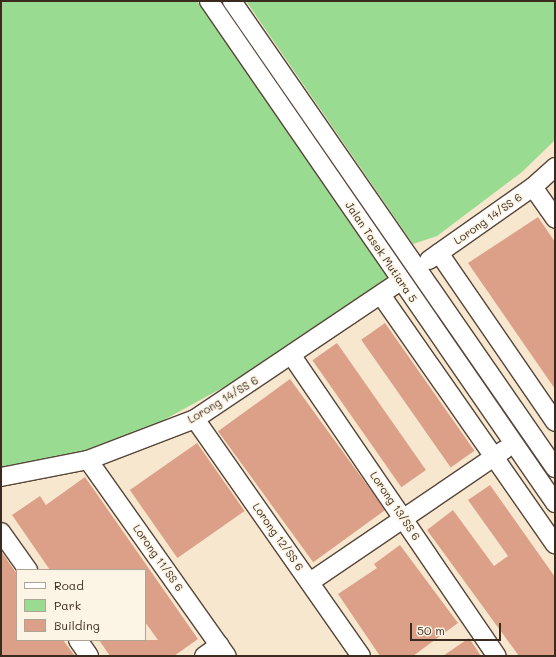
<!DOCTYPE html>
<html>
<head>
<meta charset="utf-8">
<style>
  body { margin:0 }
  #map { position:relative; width:556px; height:657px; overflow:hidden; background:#f7e7cf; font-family:Mali,sans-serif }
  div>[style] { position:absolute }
  .green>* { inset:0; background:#9adb92 }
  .building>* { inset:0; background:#dca088; transform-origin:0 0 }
  .roads { filter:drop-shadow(1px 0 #574639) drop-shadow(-1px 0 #574639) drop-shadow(0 1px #574639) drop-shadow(0 -1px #574639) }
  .minor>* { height:18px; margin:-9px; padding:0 9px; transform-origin:9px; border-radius:9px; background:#fff }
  span { translate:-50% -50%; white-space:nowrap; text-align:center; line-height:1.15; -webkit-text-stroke:3.5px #fcf5e5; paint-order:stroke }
  .street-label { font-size:11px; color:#3b2a1e }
  .frame { position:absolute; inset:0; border:2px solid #3b2a1e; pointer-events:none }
  .legend { position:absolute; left:16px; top:569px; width:130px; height:72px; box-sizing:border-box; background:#fcf5e5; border:1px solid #afa495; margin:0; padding:5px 7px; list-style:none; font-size:12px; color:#3b2a1e }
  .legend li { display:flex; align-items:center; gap:8px; height:20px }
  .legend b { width:20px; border:1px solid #afa495 }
  .scale { position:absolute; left:410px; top:623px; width:91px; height:18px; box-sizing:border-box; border:2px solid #3b2a1e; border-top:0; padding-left:5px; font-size:12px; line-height:14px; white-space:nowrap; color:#3b2a1e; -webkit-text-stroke:3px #fcf5e5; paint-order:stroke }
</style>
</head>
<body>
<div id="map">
  <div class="green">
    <div style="clip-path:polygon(1px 1px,197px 1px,390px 278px,231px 383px,153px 426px,87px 450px,1px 467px)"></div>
    <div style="clip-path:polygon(246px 1px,555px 1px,555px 140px,522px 172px,437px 236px,413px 244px)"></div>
  </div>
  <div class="building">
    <div style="clip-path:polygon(538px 217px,555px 242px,555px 389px,468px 263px)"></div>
    <div style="left:385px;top:323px;width:156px;height:29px;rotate:55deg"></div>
    <div style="left:337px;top:343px;width:155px;height:30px;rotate:55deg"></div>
    <div style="left:290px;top:379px;width:162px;height:89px;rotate:54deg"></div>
    <div style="left:197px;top:443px;width:83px;height:82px;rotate:55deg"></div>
    <div style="clip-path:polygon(85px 477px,198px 639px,174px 656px,110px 656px,99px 640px,158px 640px,145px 622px,145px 570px,50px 570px,12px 515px,40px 496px,46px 505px)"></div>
    <div style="clip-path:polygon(490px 485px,555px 577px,555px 656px,519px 656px,427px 530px,453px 510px,494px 566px,508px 556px,468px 500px)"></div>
    <div style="clip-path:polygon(400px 545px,458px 623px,413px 656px,380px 656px,338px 594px,377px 568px,374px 564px)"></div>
    <div style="clip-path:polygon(1px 551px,17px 574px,17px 640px,63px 640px,75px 656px,1px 656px)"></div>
    <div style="clip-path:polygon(469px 638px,481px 656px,443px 656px)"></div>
  </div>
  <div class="roads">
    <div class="minor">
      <div style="left:209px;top:1px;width:610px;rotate:55.42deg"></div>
      <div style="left:232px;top:1px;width:568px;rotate:55.33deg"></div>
      <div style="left:533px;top:187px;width:39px;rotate:55deg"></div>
      <div style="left:439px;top:253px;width:205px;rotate:55.5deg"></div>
      <div style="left:429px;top:260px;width:127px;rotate:-35.1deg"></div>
      <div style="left:533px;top:187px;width:30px;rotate:-42deg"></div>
      <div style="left:381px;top:295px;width:304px;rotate:55.1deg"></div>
      <div style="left:292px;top:356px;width:363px;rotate:55.7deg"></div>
      <div style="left:195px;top:419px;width:289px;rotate:55deg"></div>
      <div style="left:88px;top:460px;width:240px;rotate:54.7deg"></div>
      <div style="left:1px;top:477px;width:89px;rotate:-11.1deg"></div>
      <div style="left:88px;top:460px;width:115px;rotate:-21deg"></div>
      <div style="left:195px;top:419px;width:247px;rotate:-33.9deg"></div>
      <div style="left:1px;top:532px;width:47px;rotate:54.6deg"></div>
      <div style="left:310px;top:582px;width:235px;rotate:-34.2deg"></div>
      <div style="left:78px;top:640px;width:19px;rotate:55deg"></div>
      <div style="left:204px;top:656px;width:19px;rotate:-35deg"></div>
    </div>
  </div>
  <div class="street-label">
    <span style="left:488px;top:219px;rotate:-35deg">Lorong 14/SS 6</span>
    <span style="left:381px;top:252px;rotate:56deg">Jalan Tasek Mutiara 5</span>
    <span style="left:223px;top:400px;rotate:-31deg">Lorong 14/SS 6</span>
    <span style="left:395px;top:506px;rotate:56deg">Lorong 13/SS 6</span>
    <span style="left:278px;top:537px;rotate:55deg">Lorong 12/SS 6</span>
    <span style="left:158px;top:558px;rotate:55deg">Lorong 11/SS 6</span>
  </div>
  <div class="frame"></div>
  <ul class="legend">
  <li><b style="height:5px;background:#fff"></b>Road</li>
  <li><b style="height:11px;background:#9adb92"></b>Park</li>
  <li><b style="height:11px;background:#dca088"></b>Building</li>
  </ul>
  <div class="scale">50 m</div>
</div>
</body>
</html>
